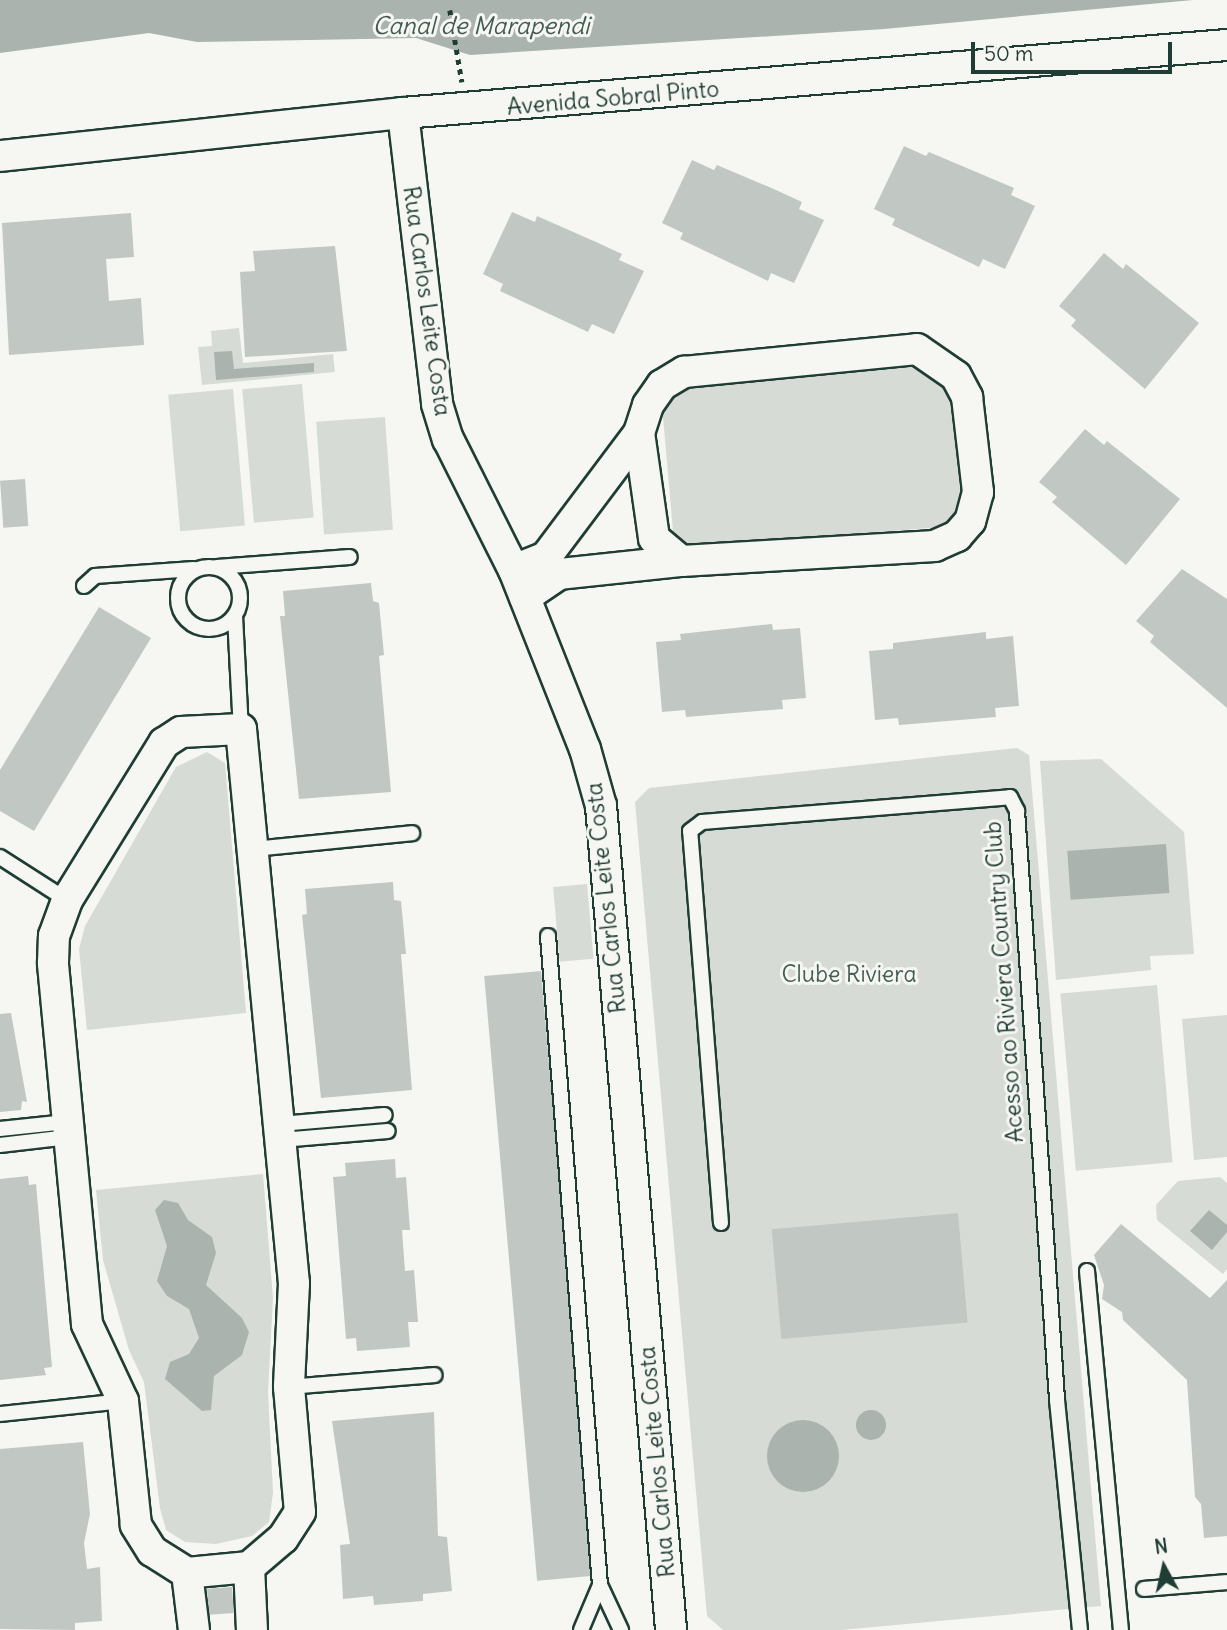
<!DOCTYPE html>
<html>
<head>
<meta charset="utf-8">
<style>
  body { margin:0 }
  #map { position:relative; width:1227px; height:1630px; overflow:hidden; background:#f6f6f2; font-family:Delius,sans-serif }
  div>[style] { position:absolute }
  .green>* { inset:0; background:#d6dbd6; transform-origin:0 0 }
  .water>* { inset:0; background:#aab3ae; transform-origin:0 0 }
  .round { border-radius:50% }
  .building>* { inset:0; background:#c1c8c3; transform-origin:0 0 }
  .path>* { height:4.5px; margin-top:-2.25px; transform-origin:0; background:repeating-linear-gradient(90deg,#1f3d34 0 5px,transparent 0 10px) }
  .roads { filter:drop-shadow(2px 0 #1f3d34) drop-shadow(-2px 0 #1f3d34) drop-shadow(0 2px #1f3d34) drop-shadow(0 -2px #1f3d34) }
  .service>* { height:14px; margin:-7px; padding:0 7px; transform-origin:7px; border-radius:7px; background:#f6f6f2 }
  .service>.ring { margin:-7px; padding:0; box-sizing:content-box; background:none; border:14px solid #f6f6f2; border-radius:50% }
  .minor>* { height:30px; margin:-15px; padding:0 15px; transform-origin:15px; border-radius:15px; background:#f6f6f2 }
  span { translate:-50% -50%; white-space:nowrap; text-align:center; line-height:1.15; -webkit-text-stroke:6px #f6f6f2; paint-order:stroke }
  .street-label { font-size:23px; color:#1f3d34 }
  .park-label { font-size:23px; color:#445d54 }
  .water-label { font-size:24px; color:#425a52; font-style:italic }
  .north { position:absolute; left:1129px; top:1532px; width:70px; height:70px; -webkit-text-stroke:5px #f6f6f2; paint-order:stroke; rotate:352deg; font-size:19px; font-weight:700; line-height:28px; text-align:center; color:#1f3d34 }
  .north::after { content:''; display:block; margin:auto; width:24px; height:32px; background:#1f3d34; clip-path:polygon(50% 0,100% 100%,50% 72%,0 100%) }
  .scale { position:absolute; left:971px; top:42px; width:201px; height:32px; box-sizing:border-box; border:4px solid #1f3d34; border-top:0; padding-left:9px; font-size:21px; line-height:24px; white-space:nowrap; color:#1f3d34; -webkit-text-stroke:5px #f6f6f2; paint-order:stroke }
</style>
</head>
<body>
<div id="map">
  <div class="green">
    <div style="clip-path:polygon(239px 328px,243px 363px,333px 354px,335px 372px,202px 385px,198px 347px,212px 346px,211px 331px)"></div>
    <div style="clip-path:polygon(919px 363px,949px 387px,963px 512px,941px 527px,693px 547px,673px 531px,662px 405px,689px 385px)"></div>
    <div style="left:302px;top:384px;width:134px;height:60px;rotate:85deg"></div>
    <div style="left:233px;top:389px;width:137px;height:65px;rotate:85deg"></div>
    <div style="left:385px;top:417px;width:113px;height:69px;rotate:86deg"></div>
    <div style="clip-path:polygon(1017px 748px,1029px 755px,1101px 1606px,841px 1630px,723px 1630px,707px 1616px,635px 802px,649px 788px)"></div>
    <div style="clip-path:polygon(207px 752px,225px 763px,246px 1013px,87px 1030px,79px 949px,85px 926px,176px 767px)"></div>
    <div style="clip-path:polygon(1101px 759px,1184px 832px,1194px 954px,1150px 956px,1151px 970px,1056px 980px,1040px 761px)"></div>
    <div style="left:587px;top:884px;width:75px;height:34px;rotate:85deg"></div>
    <div style="left:1157px;top:985px;width:178px;height:97px;rotate:85deg"></div>
    <div style="clip-path:polygon(1227px 1015px,1227px 1157px,1194px 1160px,1182px 1019px)"></div>
    <div style="clip-path:polygon(263px 1174px,273px 1298px,268px 1392px,273px 1493px,269px 1522px,252px 1536px,216px 1544px,185px 1542px,166px 1530px,160px 1508px,144px 1382px,129px 1350px,103px 1260px,96px 1190px)"></div>
    <div style="clip-path:polygon(1220px 1177px,1227px 1183px,1227px 1269px,1223px 1274px,1157px 1220px,1156px 1205px,1178px 1181px)"></div>
  </div>
  <div class="water">
    <div style="clip-path:polygon(0 0,1193px 0,884px 29px,470px 55px,416px 38px,197px 42px,149px 33px,0 53px)"></div>
    <div style="clip-path:polygon(232px 351px,234px 369px,314px 363px,314px 372px,216px 380px,214px 352px)"></div>
    <div style="left:1166px;top:844px;width:49px;height:99px;rotate:86deg"></div>
    <div style="clip-path:polygon(164px 1200px,178px 1203px,188px 1220px,212px 1237px,216px 1253px,206px 1285px,242px 1318px,249px 1332px,242px 1355px,214px 1376px,211px 1410px,202px 1411px,165px 1379px,170px 1362px,189px 1354px,199px 1338px,189px 1309px,167px 1296px,157px 1281px,167px 1246px,155px 1210px)"></div>
    <div style="clip-path:polygon(1209px 1210px,1227px 1225px,1227px 1232px,1212px 1250px,1190px 1231px)"></div>
    <div class="round" style="left:856px;top:1410px;width:30px;height:30px"></div>
    <div class="round" style="left:767px;top:1420px;width:72px;height:72px"></div>
  </div>
  <div class="building">
    <div style="clip-path:polygon(904px 146px,926px 156px,929px 152px,1014px 188px,1011px 195px,1035px 206px,1005px 269px,983px 259px,979px 267px,892px 225px,895px 219px,874px 209px)"></div>
    <div style="clip-path:polygon(692px 160px,714px 170px,717px 165px,776px 190px,802px 202px,799px 209px,824px 220px,794px 283px,771px 273px,768px 281px,680px 239px,683px 233px,662px 223px)"></div>
    <div style="clip-path:polygon(512px 212px,535px 222px,537px 216px,596px 242px,622px 254px,619px 260px,644px 271px,614px 334px,592px 324px,588px 332px,500px 291px,503px 284px,483px 274px)"></div>
    <div style="clip-path:polygon(131px 213px,134px 257px,106px 259px,109px 301px,141px 298px,144px 345px,9px 355px,2px 223px)"></div>
    <div style="clip-path:polygon(335px 246px,347px 351px,245px 357px,240px 272px,255px 271px,253px 251px)"></div>
    <div style="clip-path:polygon(1104px 253px,1123px 269px,1126px 264px,1199px 323px,1145px 389px,1071px 326px,1076px 320px,1059px 306px)"></div>
    <div style="clip-path:polygon(1085px 429px,1104px 445px,1107px 441px,1180px 499px,1126px 565px,1052px 502px,1057px 497px,1039px 482px)"></div>
    <div style="left:25px;top:479px;width:47px;height:25px;rotate:86deg"></div>
    <div style="clip-path:polygon(1182px 569px,1227px 599px,1227px 708px,1150px 642px,1154px 636px,1136px 621px)"></div>
    <div style="clip-path:polygon(371px 583px,373px 601px,379px 603px,384px 655px,379px 656px,391px 792px,299px 799px,280px 616px,285px 616px,283px 591px)"></div>
    <div style="clip-path:polygon(99px 607px,151px 638px,34px 831px,0 811px,0 770px)"></div>
    <div style="clip-path:polygon(772px 624px,773px 630px,800px 628px,806px 698px,782px 700px,783px 709px,686px 717px,685px 710px,662px 712px,656px 642px,681px 640px,680px 634px)"></div>
    <div style="clip-path:polygon(986px 632px,986px 639px,1013px 636px,1019px 706px,995px 708px,996px 717px,899px 725px,898px 718px,875px 720px,869px 651px,893px 649px,893px 643px)"></div>
    <div style="clip-path:polygon(393px 882px,394px 900px,401px 901px,406px 954px,401px 954px,412px 1090px,321px 1098px,302px 915px,307px 914px,305px 889px)"></div>
    <div style="left:541px;top:971px;width:607px;height:57px;rotate:85deg"></div>
    <div style="clip-path:polygon(11px 1013px,27px 1102px,22px 1101px,21px 1110px,0 1112px,0 1014px)"></div>
    <div style="clip-path:polygon(395px 1159px,396px 1178px,406px 1177px,410px 1230px,402px 1230px,405px 1271px,414px 1270px,418px 1322px,408px 1322px,410px 1347px,357px 1351px,356px 1338px,346px 1339px,333px 1177px,346px 1176px,345px 1163px)"></div>
    <div style="clip-path:polygon(28px 1176px,29px 1185px,36px 1184px,52px 1367px,44px 1368px,46px 1375px,0 1380px,0 1179px)"></div>
    <div style="left:958px;top:1213px;width:110px;height:187px;rotate:85deg"></div>
    <div style="clip-path:polygon(1121px 1224px,1210px 1298px,1227px 1280px,1227px 1536px,1204px 1538px,1201px 1504px,1195px 1497px,1187px 1380px,1123px 1320px,1122px 1312px,1102px 1299px,1104px 1285px,1094px 1255px)"></div>
    <div style="clip-path:polygon(434px 1412px,438px 1536px,447px 1537px,452px 1591px,423px 1594px,423px 1601px,374px 1605px,373px 1596px,343px 1599px,340px 1545px,350px 1544px,332px 1421px)"></div>
    <div style="clip-path:polygon(83px 1442px,90px 1514px,84px 1543px,87px 1569px,100px 1567px,102px 1621px,75px 1623px,75px 1630px,0 1629px,0 1449px)"></div>
    <div style="left:232px;top:1587px;width:26px;height:25px;rotate:86deg"></div>
  </div>
  <div class="path">
    <div style="left:450px;top:10px;width:73px;rotate:80.5deg"></div>
  </div>
  <div class="roads">
    <div class="service">
      <div class="ring" style="left:178px;top:567px;width:48px;height:48px"></div>
      <div style="left:217px;top:567px;width:133px;rotate:-4.3deg"></div>
      <div style="left:84px;top:586px;width:15px;rotate:-42deg"></div>
      <div style="left:95px;top:576px;width:99px;rotate:-4deg"></div>
      <div style="left:235px;top:616px;width:113px;rotate:87deg"></div>
      <div style="left:253px;top:849px;width:160px;rotate:-5.7deg"></div>
      <div style="left:0;top:857px;width:80px;rotate:32.7deg"></div>
      <div style="left:548px;top:936px;width:651px;rotate:85.42deg"></div>
      <div style="left:600px;top:1585px;width:50px;rotate:65deg"></div>
      <div style="left:280px;top:1124px;width:105px;rotate:-4.9deg"></div>
      <div style="left:0;top:1129px;width:67px;rotate:-6deg"></div>
      <div style="left:281px;top:1140px;width:107px;rotate:-4.8deg"></div>
      <div style="left:0;top:1145px;width:69px;rotate:-6.6deg"></div>
      <div style="left:721px;top:1223px;width:393px;rotate:-94.5deg"></div>
      <div style="left:690px;top:831px;width:15px;rotate:-37deg"></div>
      <div style="left:702px;top:822px;width:309px;rotate:-4.6deg"></div>
      <div style="left:1010px;top:797px;width:16px;rotate:63deg"></div>
      <div style="left:1017px;top:811px;width:590px;rotate:86.11deg"></div>
      <div style="left:1057px;top:1400px;width:231px;rotate:84.3deg"></div>
      <div style="left:1087px;top:1271px;width:361px;rotate:84.6deg"></div>
      <div style="left:289px;top:1387px;width:146px;rotate:-4.7deg"></div>
      <div style="left:0;top:1414px;width:124px;rotate:-6deg"></div>
      <div style="left:1144px;top:1589px;width:83px;rotate:-4.8deg"></div>
      <div style="left:581px;top:1630px;width:49px;rotate:-67.1deg"></div>
    </div>
    <div class="minor">
      <div style="left:403px;top:113px;width:293px;rotate:83.3deg"></div>
      <div style="left:437px;top:404px;width:37px;rotate:73deg"></div>
      <div style="left:448px;top:439px;width:147px;rotate:63.3deg"></div>
      <div style="left:514px;top:570px;width:193px;rotate:68.4deg"></div>
      <div style="left:585px;top:749px;width:59px;rotate:74.3deg"></div>
      <div style="left:601px;top:806px;width:827px;rotate:85.14deg"></div>
      <div style="left:0;top:156px;width:405px;rotate:-6.1deg"></div>
      <div style="left:403px;top:113px;width:827px;rotate:-4.72deg"></div>
      <div style="left:514px;top:570px;width:35px;rotate:-22deg"></div>
      <div style="left:546px;top:557px;width:155px;rotate:-53.1deg"></div>
      <div style="left:639px;top:433px;width:29px;rotate:-72deg"></div>
      <div style="left:648px;top:405px;width:24px;rotate:-55deg"></div>
      <div style="left:662px;top:385px;width:26px;rotate:-31deg"></div>
      <div style="left:684px;top:372px;width:234px;rotate:-5.6deg"></div>
      <div style="left:917px;top:349px;width:47px;rotate:34.7deg"></div>
      <div style="left:956px;top:376px;width:24px;rotate:62deg"></div>
      <div style="left:967px;top:397px;width:96px;rotate:83.4deg"></div>
      <div style="left:978px;top:492px;width:30px;rotate:105deg"></div>
      <div style="left:970px;top:521px;width:20px;rotate:131deg"></div>
      <div style="left:957px;top:536px;width:24px;rotate:156deg"></div>
      <div style="left:935px;top:546px;width:254px;rotate:176.6deg"></div>
      <div style="left:681px;top:561px;width:35px;rotate:-140deg"></div>
      <div style="left:654px;top:538px;width:106px;rotate:-98.1deg"></div>
      <div style="left:525px;top:597px;width:41px;rotate:-34.1deg"></div>
      <div style="left:559px;top:574px;width:123px;rotate:-6.1deg"></div>
      <div style="left:241px;top:729px;width:557px;rotate:84.54deg"></div>
      <div style="left:294px;top:1283px;width:104px;rotate:92.8deg"></div>
      <div style="left:289px;top:1387px;width:125px;rotate:85deg"></div>
      <div style="left:300px;top:1512px;width:31px;rotate:123deg"></div>
      <div style="left:283px;top:1538px;width:45px;rotate:139.5deg"></div>
      <div style="left:249px;top:1567px;width:62px;rotate:174.5deg"></div>
      <div style="left:187px;top:1573px;width:41px;rotate:-147.8deg"></div>
      <div style="left:152px;top:1551px;width:31px;rotate:-122deg"></div>
      <div style="left:136px;top:1525px;width:125px;rotate:-96deg"></div>
      <div style="left:123px;top:1401px;width:85px;rotate:-115.1deg"></div>
      <div style="left:87px;top:1324px;width:363px;rotate:-95.4deg"></div>
      <div style="left:53px;top:963px;width:27px;rotate:-88deg"></div>
      <div style="left:54px;top:936px;width:38px;rotate:-70deg"></div>
      <div style="left:67px;top:900px;width:185px;rotate:-58.3deg"></div>
      <div style="left:164px;top:743px;width:20px;rotate:-33deg"></div>
      <div style="left:181px;top:732px;width:60px;rotate:-2.9deg"></div>
      <div style="left:249px;top:1567px;width:63px;rotate:87.3deg"></div>
      <div style="left:187px;top:1573px;width:57px;rotate:83deg"></div>
    </div>
  </div>
  <div class="street-label">
    <span style="left:613px;top:98px;rotate:-5deg">Avenida Sobral Pinto</span>
    <span style="left:427px;top:301px;rotate:82deg">Rua Carlos Leite Costa</span>
    <span style="left:606px;top:898px;rotate:-96deg">Rua Carlos Leite Costa</span>
    <span style="left:1004px;top:982px;rotate:-94deg">Acesso ao Riviera Country Club</span>
    <span style="left:657px;top:1462px;rotate:-95deg">Rua Carlos Leite Costa</span>
  </div>
  <div class="park-label">
    <span style="left:849px;top:974px">Clube Riviera</span>
  </div>
  <div class="water-label">
    <span style="left:481px;top:26px">Canal de Marapendi</span>
  </div>
  <div class="north">N</div>
  <div class="scale">50 m</div>
</div>
</body>
</html>
